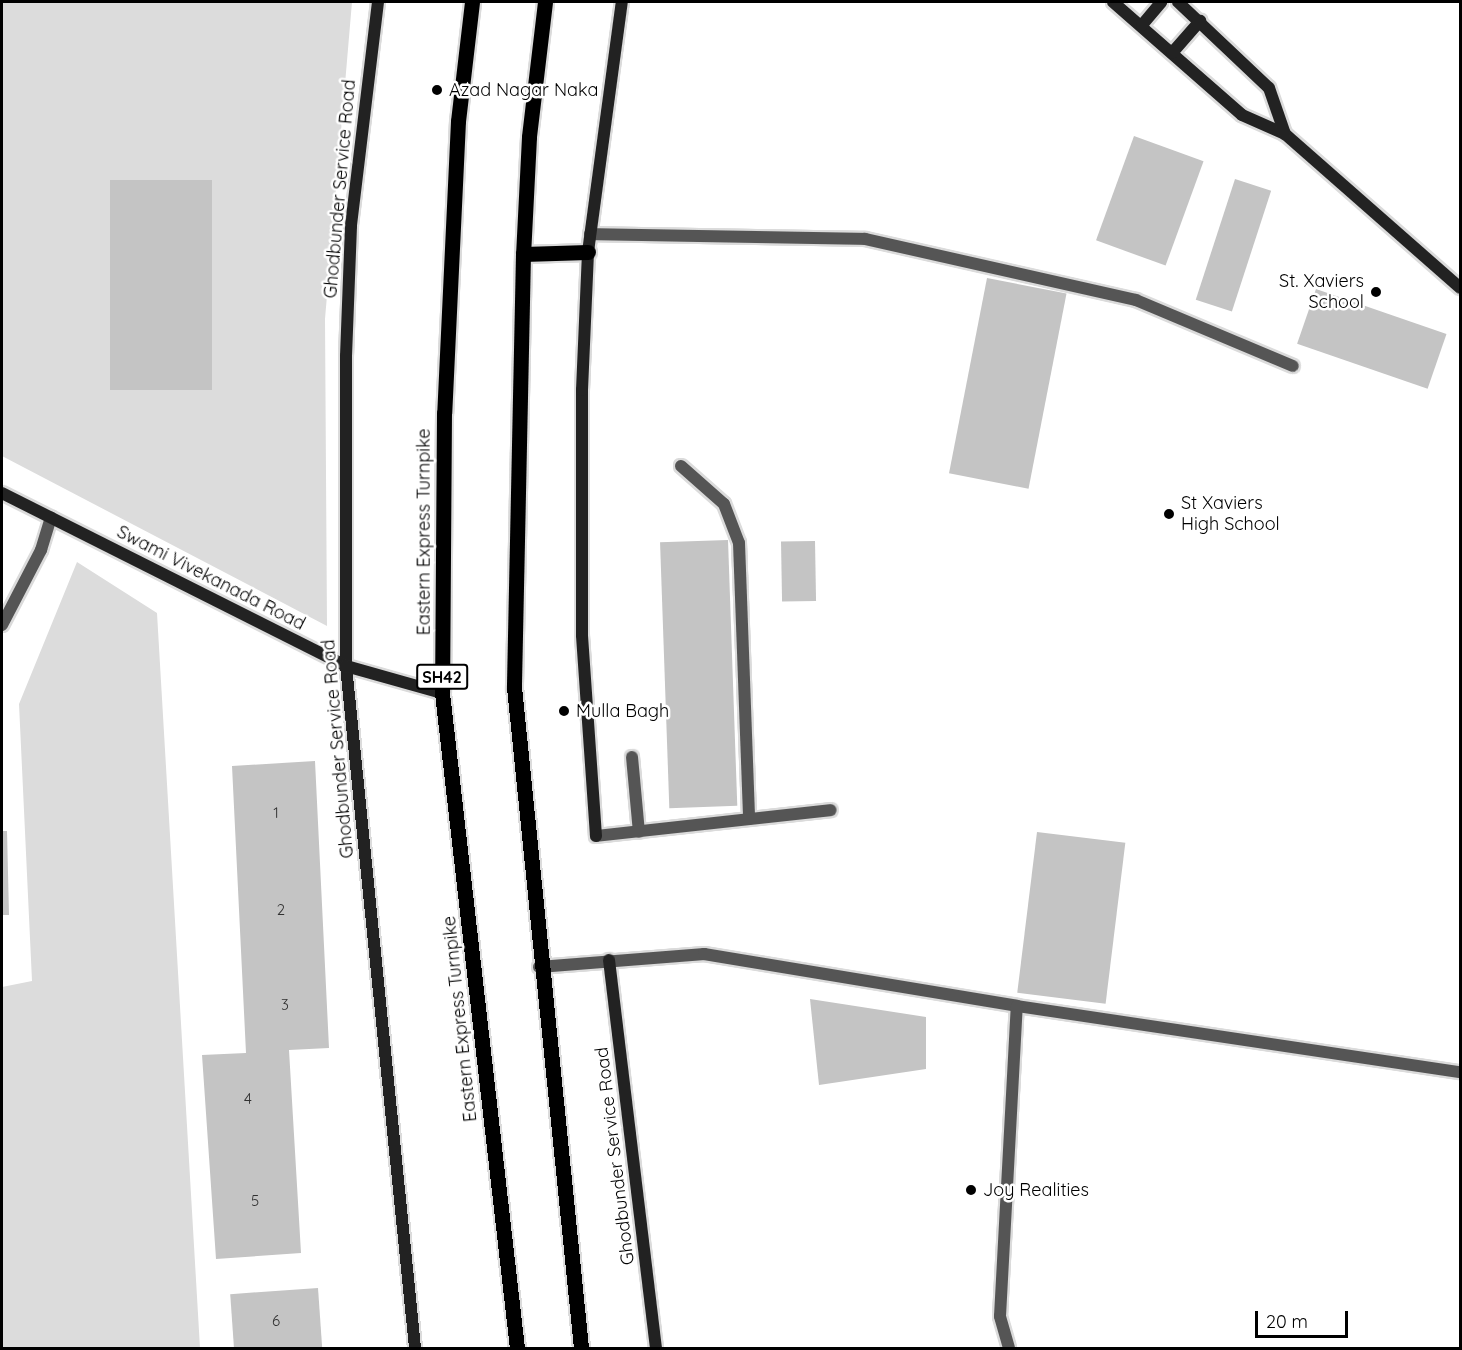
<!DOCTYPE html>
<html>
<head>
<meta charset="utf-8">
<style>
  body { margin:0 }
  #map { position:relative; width:1462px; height:1350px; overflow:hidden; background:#fff; font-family:Quicksand,sans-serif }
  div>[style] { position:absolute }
  .green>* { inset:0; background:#dcdcdc }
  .building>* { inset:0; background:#c4c4c4; transform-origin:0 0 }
  .roads { filter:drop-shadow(2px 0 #dbdbdb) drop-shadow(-2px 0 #dbdbdb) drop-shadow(0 2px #dbdbdb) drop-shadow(0 -2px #dbdbdb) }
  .lane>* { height:12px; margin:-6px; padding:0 6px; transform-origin:6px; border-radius:6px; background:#555 }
  .street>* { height:12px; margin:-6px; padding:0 6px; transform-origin:6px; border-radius:6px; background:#555 }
  .secondary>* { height:12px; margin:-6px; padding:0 6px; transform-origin:6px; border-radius:6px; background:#222 }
  .primary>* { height:15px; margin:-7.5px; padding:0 7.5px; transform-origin:7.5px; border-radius:7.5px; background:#000 }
  .dots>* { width:16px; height:16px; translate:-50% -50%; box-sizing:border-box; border:3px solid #fff; border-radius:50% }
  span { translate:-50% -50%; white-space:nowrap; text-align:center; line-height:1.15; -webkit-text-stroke:5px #fff; paint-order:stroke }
  .number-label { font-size:15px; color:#313131 }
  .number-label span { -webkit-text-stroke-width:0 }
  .shield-label span { padding:2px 4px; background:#fff; border:2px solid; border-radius:4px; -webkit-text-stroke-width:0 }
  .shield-label { font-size:16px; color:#000; font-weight:700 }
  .poi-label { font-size:18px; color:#000 }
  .left { translate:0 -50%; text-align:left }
  .right { translate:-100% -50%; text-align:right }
  .street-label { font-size:18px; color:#000 }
  .frame { position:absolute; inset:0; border:3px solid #000; pointer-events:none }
  .scale { position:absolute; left:1255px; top:1311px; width:93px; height:27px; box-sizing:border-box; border:3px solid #000; border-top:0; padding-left:8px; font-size:18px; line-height:21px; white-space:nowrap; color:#000; -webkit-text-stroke:4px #fff; paint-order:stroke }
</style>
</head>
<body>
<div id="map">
  <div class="green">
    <div style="clip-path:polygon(2px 2px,352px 2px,325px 319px,327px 626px,2px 456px)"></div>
    <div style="clip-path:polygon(77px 562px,157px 613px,200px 1348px,2px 1348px,2px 987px,32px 981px,19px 704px)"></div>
  </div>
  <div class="building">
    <div style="left:1134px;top:136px;width:74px;height:111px;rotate:20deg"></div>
    <div style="left:1235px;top:179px;width:38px;height:127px;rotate:18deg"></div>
    <div style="left:110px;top:180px;width:102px;height:210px"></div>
    <div style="left:987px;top:278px;width:81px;height:199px;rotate:11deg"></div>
    <div style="left:1316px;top:289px;width:138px;height:58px;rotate:19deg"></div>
    <div style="left:728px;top:540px;width:266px;height:68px;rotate:88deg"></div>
    <div style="left:815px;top:541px;width:60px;height:34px;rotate:89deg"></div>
    <div style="clip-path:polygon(315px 761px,329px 1048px,289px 1050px,301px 1253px,216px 1259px,202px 1055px,246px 1053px,232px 766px)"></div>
    <div style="clip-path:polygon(2px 831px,7px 831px,9px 915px,2px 915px)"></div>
    <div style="left:1037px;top:832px;width:89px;height:162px;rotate:7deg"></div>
    <div style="clip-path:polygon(810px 999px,926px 1017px,926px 1069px,819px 1085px)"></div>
    <div style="left:318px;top:1288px;width:60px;height:88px;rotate:86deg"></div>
  </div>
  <div class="roads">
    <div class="lane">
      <div style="left:590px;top:234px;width:275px;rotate:1deg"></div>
      <div style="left:865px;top:239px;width:278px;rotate:12.7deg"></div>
      <div style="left:1136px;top:300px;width:170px;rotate:22.8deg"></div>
      <div style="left:681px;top:466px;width:57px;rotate:41.5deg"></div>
      <div style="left:724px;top:504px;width:42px;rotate:69deg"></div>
      <div style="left:739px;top:543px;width:276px;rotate:87.9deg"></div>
      <div style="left:2px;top:625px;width:85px;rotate:-62.5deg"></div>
      <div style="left:41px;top:550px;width:34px;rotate:-73deg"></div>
      <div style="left:632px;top:757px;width:75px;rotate:84.7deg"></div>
      <div style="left:596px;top:836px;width:236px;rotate:-6.3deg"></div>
    </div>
    <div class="street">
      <div style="left:539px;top:967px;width:166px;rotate:-4.5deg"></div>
      <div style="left:704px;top:954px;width:317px;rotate:9.4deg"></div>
      <div style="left:1017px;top:1006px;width:448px;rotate:8.5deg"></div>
      <div style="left:1009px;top:1348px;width:33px;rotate:-106deg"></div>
      <div style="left:1000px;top:1316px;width:310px;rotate:-86.9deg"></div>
    </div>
    <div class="secondary">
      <div style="left:378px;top:2px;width:226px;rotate:96.9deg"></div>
      <div style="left:351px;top:226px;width:130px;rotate:92.2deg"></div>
      <div style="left:346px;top:356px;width:310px;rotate:90deg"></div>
      <div style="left:346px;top:666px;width:685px;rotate:84.22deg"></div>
      <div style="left:1113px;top:2px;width:171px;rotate:41.2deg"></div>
      <div style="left:1242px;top:115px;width:47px;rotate:23.8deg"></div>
      <div style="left:1285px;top:134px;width:233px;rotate:41.3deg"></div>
      <div style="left:1178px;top:2px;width:125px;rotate:43.4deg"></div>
      <div style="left:1269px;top:88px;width:49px;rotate:70.8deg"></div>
      <div style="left:1142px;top:25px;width:30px;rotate:-50deg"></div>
      <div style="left:1172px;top:53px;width:43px;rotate:-48.8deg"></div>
      <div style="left:2px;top:493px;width:385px;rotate:26.7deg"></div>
      <div style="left:346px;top:666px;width:100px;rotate:15.7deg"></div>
      <div style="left:596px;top:836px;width:201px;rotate:-94deg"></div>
      <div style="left:582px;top:635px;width:245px;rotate:-90deg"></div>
      <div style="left:582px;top:390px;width:138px;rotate:-87.5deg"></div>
      <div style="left:588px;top:252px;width:252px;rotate:-82.3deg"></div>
      <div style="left:609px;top:960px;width:391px;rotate:83.1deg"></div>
    </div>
    <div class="primary">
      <div style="left:472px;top:2px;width:120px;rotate:96.7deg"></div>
      <div style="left:458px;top:121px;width:292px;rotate:92.7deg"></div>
      <div style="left:444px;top:413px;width:280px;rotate:90.4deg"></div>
      <div style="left:442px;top:693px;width:659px;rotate:83.47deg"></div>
      <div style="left:545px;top:2px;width:136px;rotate:96.8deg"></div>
      <div style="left:529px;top:137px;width:117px;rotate:92.9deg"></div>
      <div style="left:523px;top:254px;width:433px;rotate:91.2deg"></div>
      <div style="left:514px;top:687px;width:664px;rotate:84.21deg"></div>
      <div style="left:523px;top:254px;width:65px;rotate:-1.8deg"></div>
    </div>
  </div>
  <div class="dots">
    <div style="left:437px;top:90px;background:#000"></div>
    <div style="left:1376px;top:292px;background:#000"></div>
    <div style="left:1169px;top:514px;background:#000"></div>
    <div style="left:564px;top:711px;background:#000"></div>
    <div style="left:971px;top:1190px;background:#000"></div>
  </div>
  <div class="number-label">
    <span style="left:276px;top:813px">1</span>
    <span style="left:281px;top:910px">2</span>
    <span style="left:285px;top:1005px">3</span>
    <span style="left:248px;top:1099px">4</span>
    <span style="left:255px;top:1201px">5</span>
    <span style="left:276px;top:1321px">6</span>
  </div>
  <div class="shield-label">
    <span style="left:442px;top:677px">SH42</span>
  </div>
  <div class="poi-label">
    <span class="left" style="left:449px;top:90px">Azad Nagar Naka</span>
    <span class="right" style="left:1364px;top:292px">St. Xaviers<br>School</span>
    <span class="left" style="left:1181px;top:514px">St Xaviers<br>High School</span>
    <span class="left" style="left:576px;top:711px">Mulla Bagh</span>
    <span class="left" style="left:983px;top:1190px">Joy Realities</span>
  </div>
  <div class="street-label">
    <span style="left:340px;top:189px;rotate:-85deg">Ghodbunder Service Road</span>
    <span style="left:424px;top:532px;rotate:-90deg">Eastern Express Turnpike</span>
    <span style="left:211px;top:578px;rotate:27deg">Swami Vivekanada Road</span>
    <span style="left:338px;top:749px;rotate:-95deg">Ghodbunder Service Road</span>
    <span style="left:460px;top:1019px;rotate:-96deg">Eastern Express Turnpike</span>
    <span style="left:615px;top:1156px;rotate:-97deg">Ghodbunder Service Road</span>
  </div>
  <div class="frame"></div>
  <div class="scale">20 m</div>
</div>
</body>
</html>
